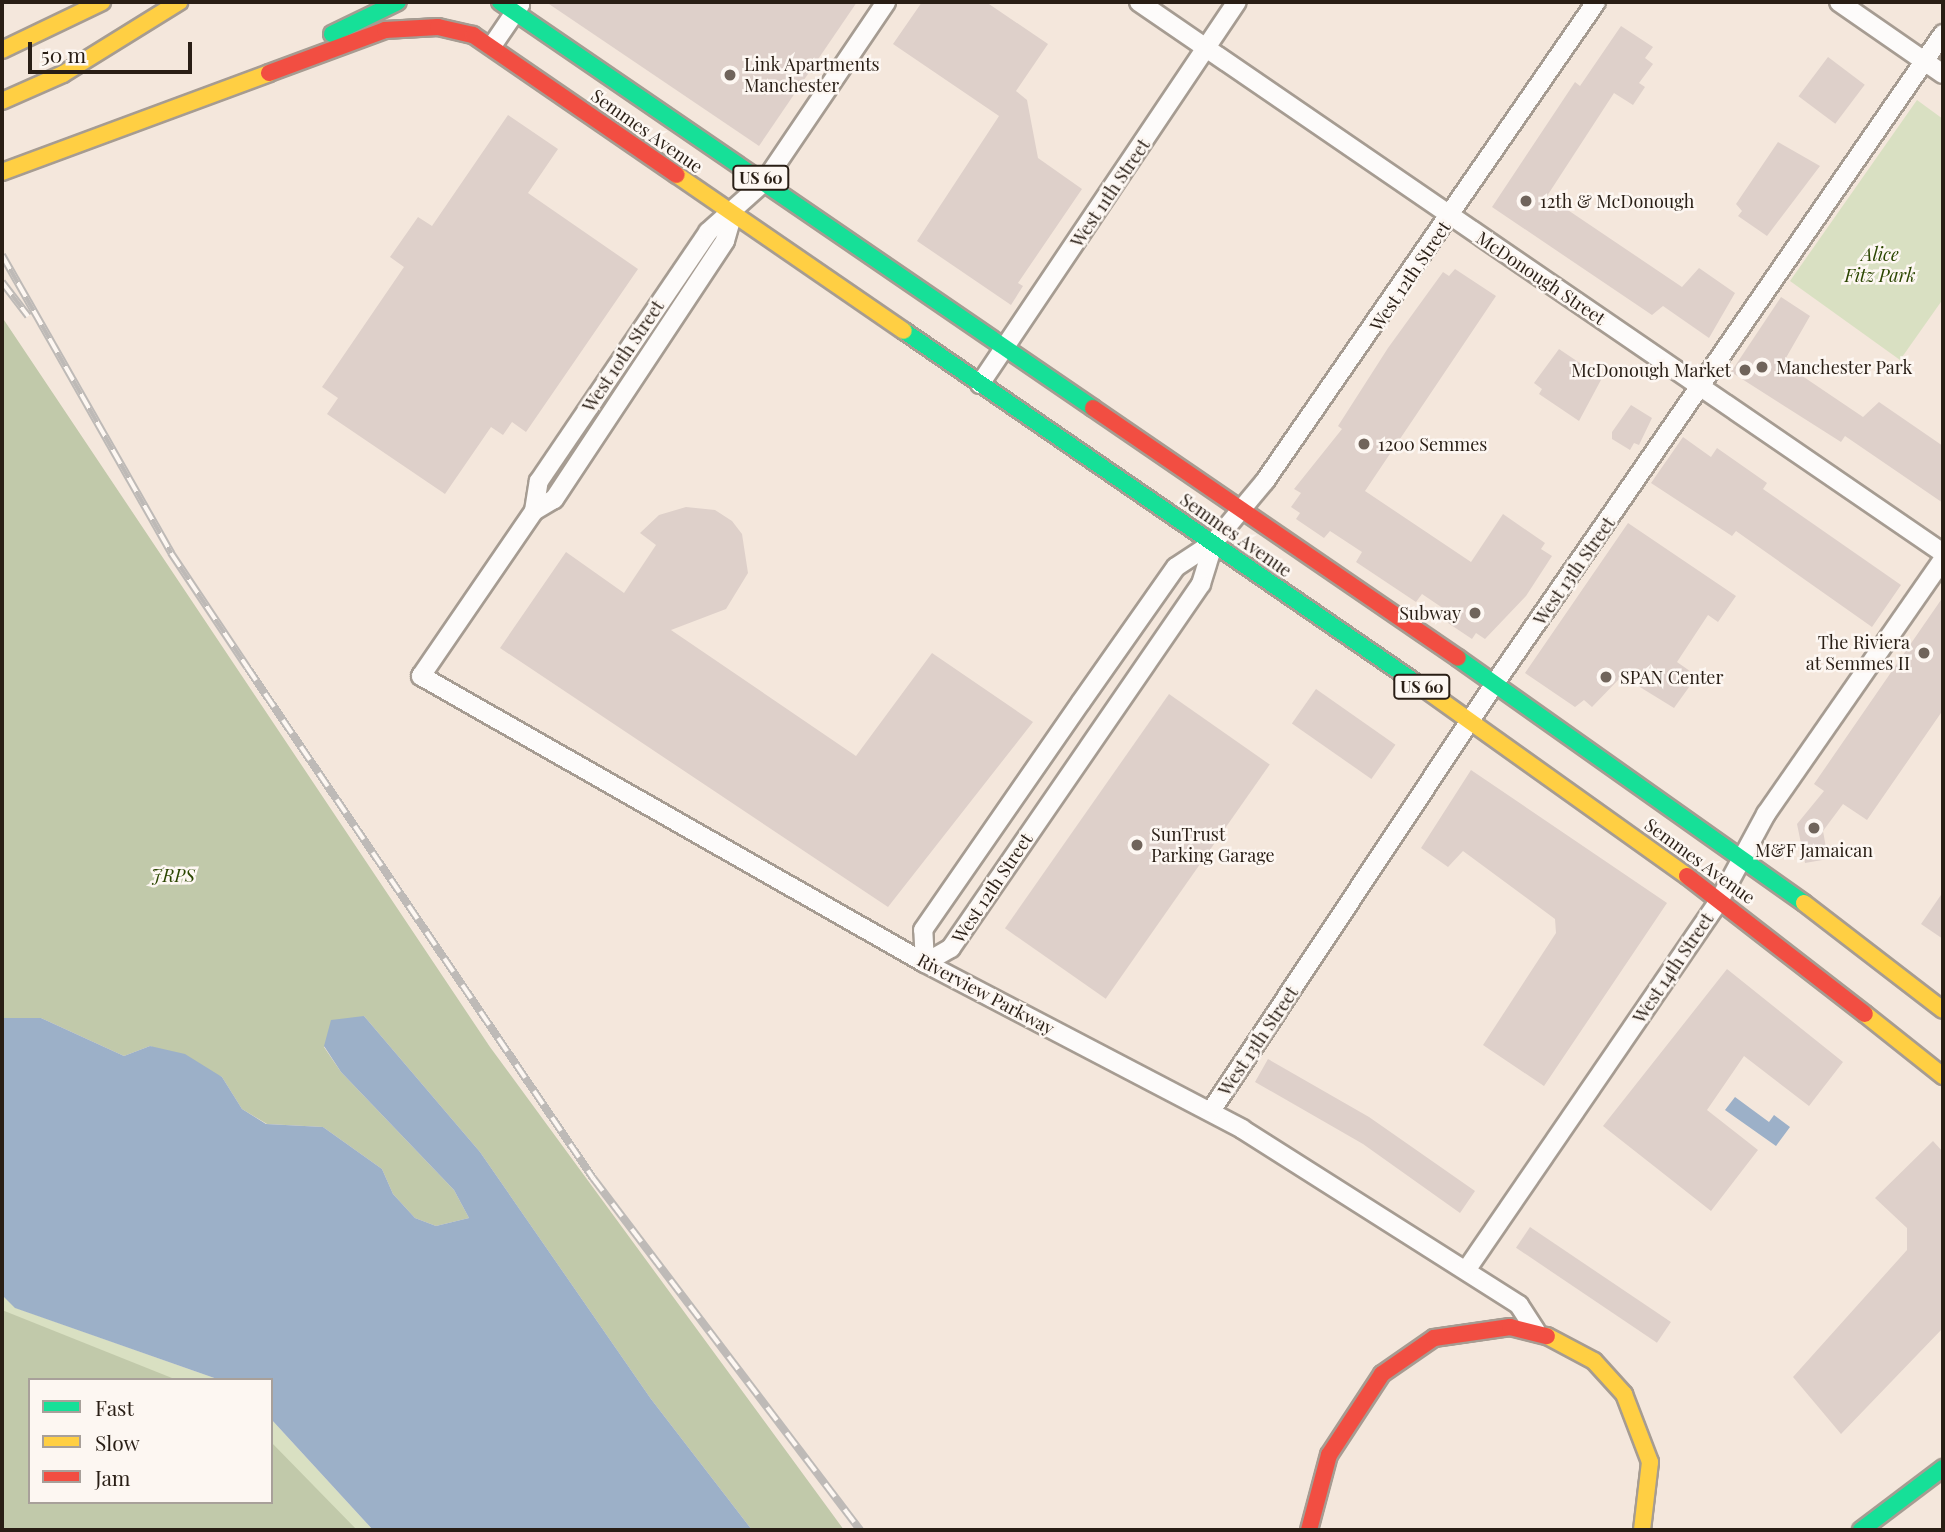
<!DOCTYPE html>
<html>
<head>
<meta charset="utf-8">
<style>
  body { margin:0 }
  #map { position:relative; width:1945px; height:1532px; overflow:hidden; background:#f4e7dc; font-family:"Playfair Display",serif }
  div>[style] { position:absolute }
  .green>* { inset:0; background:#d9e0c2 }
  .forest>* { inset:0; background:#c1c9aa }
  .water>* { inset:0; background:#9cb0c8 }
  .building>* { inset:0; background:#ded0ca; transform-origin:0 0 }
  .roads { filter:drop-shadow(2px 0 #a69c92) drop-shadow(-2px 0 #a69c92) drop-shadow(0 2px #a69c92) drop-shadow(0 -2px #a69c92) }
  .street>* { height:18px; margin:-9px; padding:0 9px; transform-origin:9px; border-radius:9px; background:#fdfbfa }
  .fast>* { height:16px; margin:-8px; padding:0 8px; transform-origin:8px; border-radius:8px; background:#16e098 }
  .slow>* { height:16px; margin:-8px; padding:0 8px; transform-origin:8px; border-radius:8px; background:#ffcf43 }
  .jam>* { height:16px; margin:-8px; padding:0 8px; transform-origin:8px; border-radius:8px; background:#f24e42 }
  .rail>* { height:8px; margin-top:-4px; transform-origin:0; background:repeating-linear-gradient(90deg,#fdf7f2 0 16px,#bebab7 0 32px); box-sizing:border-box; border-block:2px solid #bebab7 }
  .dots>* { width:19px; height:19px; translate:-50% -50%; box-sizing:border-box; border:4px solid #fdf7f2; border-radius:50% }
  span { translate:-50% -50%; white-space:nowrap; text-align:center; line-height:1.15; -webkit-text-stroke:5px #fdf7f2; paint-order:stroke }
  .shield-label span { padding:2px 5px; background:#fdf7f2; border:2px solid; border-radius:5px; -webkit-text-stroke-width:0 }
  .shield-label { font-size:16px; color:#291e15; font-weight:700 }
  .poi-label { font-size:18px; color:#291e15 }
  .left { translate:0 -50%; text-align:left }
  .right { translate:-100% -50%; text-align:right }
  .street-label { font-size:18px; color:#291e15 }
  .park-label { font-size:18px; color:#2b4600; font-style:italic }
  .frame { position:absolute; inset:0; border:4px solid #291e15; pointer-events:none }
  .legend { position:absolute; left:28px; top:1378px; width:245px; height:126px; box-sizing:border-box; background:#fdf7f2; border:2px solid #a8a09a; margin:0; padding:9px 12px; list-style:none; font-size:21px; color:#291e15 }
  .legend li { display:flex; align-items:center; gap:14px; height:35px }
  .legend b { width:35px; border:2px solid #a8a09a }
  .scale { position:absolute; left:28px; top:42px; width:164px; height:32px; box-sizing:border-box; border:4px solid #291e15; border-top:0; padding-left:9px; font-size:21px; line-height:24px; white-space:nowrap; color:#291e15; -webkit-text-stroke:5px #fdf7f2; paint-order:stroke }
</style>
</head>
<body>
<div id="map">
  <div class="green">
    <div style="clip-path:polygon(1917px 100px,1943px 119px,1943px 299px,1900px 360px,1790px 281px)"></div>
    <div style="clip-path:polygon(2px 1295px,16px 1308px,220px 1380px,30px 1380px,30px 1502px,271px 1502px,271px 1419px,373px 1530px,2px 1530px)"></div>
  </div>
  <div class="forest">
    <div style="clip-path:polygon(2px 317px,490px 1047px,844px 1530px,752px 1530px,651px 1399px,480px 1152px,364px 1016px,324px 1047px,341px 1072px,454px 1190px,469px 1218px,436px 1226px,415px 1218px,393px 1194px,382px 1169px,323px 1127px,267px 1124px,242px 1109px,222px 1077px,150px 1046px,124px 1056px,41px 1018px,2px 1018px)"></div>
    <div style="clip-path:polygon(2px 1310px,177px 1380px,30px 1380px,30px 1502px,271px 1502px,271px 1442px,357px 1530px,2px 1530px)"></div>
  </div>
  <div class="water">
    <div style="clip-path:polygon(364px 1016px,480px 1152px,651px 1399px,752px 1530px,373px 1530px,271px 1419px,271px 1380px,220px 1380px,15px 1308px,2px 1295px,2px 1018px,41px 1018px,124px 1056px,150px 1046px,185px 1054px,222px 1077px,242px 1109px,266px 1124px,323px 1127px,382px 1169px,393px 1194px,415px 1218px,436px 1226px,469px 1218px,454px 1190px,341px 1072px,324px 1046px,331px 1020px)"></div>
    <div style="clip-path:polygon(1735px 1097px,1769px 1122px,1774px 1115px,1790px 1127px,1776px 1146px,1725px 1110px)"></div>
  </div>
  <div class="building">
    <div style="clip-path:polygon(546px 2px,857px 2px,759px 146px)"></div>
    <div style="clip-path:polygon(922px 2px,986px 2px,1048px 44px,1016px 91px,1027px 100px,1038px 158px,1082px 189px,1018px 283px,1023px 286px,1011px 305px,917px 241px,999px 116px,893px 44px)"></div>
    <div style="clip-path:polygon(1621px 26px,1653px 47px,1645px 58px,1653px 64px,1639px 83px,1645px 87px,1633px 105px,1614px 93px,1547px 196px,1682px 287px,1699px 268px,1735px 293px,1709px 338px,1663px 306px,1652px 315px,1492px 207px,1575px 82px,1580px 86px)"></div>
    <div style="left:1828px;top:57px;width:46px;height:49px;rotate:37deg"></div>
    <div style="clip-path:polygon(508px 115px,558px 149px,528px 193px,638px 269px,526px 432px,512px 422px,503px 435px,491px 427px,445px 494px,327px 414px,338px 398px,322px 387px,404px 267px,390px 257px,418px 217px,432px 226px)"></div>
    <div style="clip-path:polygon(1778px 142px,1820px 166px,1767px 236px,1738px 216px,1742px 211px,1736px 204px)"></div>
    <div style="clip-path:polygon(1455px 269px,1496px 296px,1365px 491px,1471px 562px,1503px 514px,1545px 543px,1541px 549px,1552px 556px,1526px 596px,1485px 639px,1476px 633px,1472px 639px,1448px 623px,1453px 615px,1422px 594px,1416px 602px,1356px 562px,1362px 552px,1330px 531px,1324px 538px,1296px 519px,1300px 513px,1291px 507px,1301px 493px,1294px 489px,1342px 429px,1338px 426px,1388px 348px,1443px 272px,1449px 276px)"></div>
    <div style="clip-path:polygon(1781px 297px,1810px 316px,1783px 363px,1863px 417px,1879px 402px,1943px 446px,1943px 503px,1845px 436px,1841px 442px,1731px 372px)"></div>
    <div style="clip-path:polygon(1559px 349px,1602px 378px,1579px 421px,1539px 394px,1542px 389px,1534px 383px)"></div>
    <div style="clip-path:polygon(1631px 405px,1652px 418px,1639px 445px,1634px 443px,1630px 450px,1612px 439px,1612px 432px)"></div>
    <div style="clip-path:polygon(1683px 437px,1711px 457px,1717px 448px,1767px 483px,1763px 489px,1901px 585px,1872px 627px,1736px 531px,1732px 536px,1651px 483px)"></div>
    <div style="clip-path:polygon(686px 507px,715px 510px,732px 521px,742px 534px,748px 573px,726px 609px,671px 630px,856px 756px,932px 653px,1033px 722px,888px 907px,500px 648px,566px 552px,624px 593px,656px 545px,640px 533px,659px 515px)"></div>
    <div style="clip-path:polygon(1628px 523px,1736px 596px,1718px 622px,1708px 615px,1677px 662px,1697px 676px,1674px 708px,1622px 676px,1592px 707px,1584px 700px,1575px 707px,1525px 673px)"></div>
    <div style="clip-path:polygon(1943px 597px,1943px 710px,1867px 820px,1843px 804px,1823px 831px,1828px 859px,1805px 863px,1797px 824px,1824px 791px,1814px 784px)"></div>
    <div style="left:1316px;top:689px;width:97px;height:42px;rotate:35deg"></div>
    <div style="left:1169px;top:694px;width:123px;height:286px;rotate:35deg"></div>
    <div style="clip-path:polygon(1471px 770px,1667px 903px,1544px 1086px,1483px 1045px,1556px 933px,1555px 919px,1463px 851px,1448px 867px,1421px 848px)"></div>
    <div style="clip-path:polygon(1943px 892px,1943px 939px,1921px 924px)"></div>
    <div style="clip-path:polygon(1727px 969px,1843px 1062px,1809px 1106px,1744px 1056px,1707px 1110px,1758px 1150px,1711px 1211px,1603px 1126px)"></div>
    <div style="clip-path:polygon(1268px 1059px,1369px 1117px,1475px 1191px,1460px 1213px,1363px 1144px,1255px 1082px)"></div>
    <div style="clip-path:polygon(1933px 1141px,1943px 1152px,1943px 1328px,1841px 1434px,1793px 1377px,1907px 1250px,1907px 1228px,1875px 1198px)"></div>
    <div style="left:1530px;top:1227px;width:170px;height:25px;rotate:34deg"></div>
  </div>
  <div class="roads">
    <div class="street">
      <div style="left:1139px;top:2px;width:975px;rotate:34.42deg"></div>
      <div style="left:1839px;top:2px;width:126px;rotate:34.7deg"></div>
      <div style="left:492px;top:46px;width:50px;rotate:-55.7deg"></div>
      <div style="left:733px;top:213px;width:29px;rotate:106deg"></div>
      <div style="left:725px;top:241px;width:310px;rotate:123.5deg"></div>
      <div style="left:554px;top:499px;width:23px;rotate:149deg"></div>
      <div style="left:534px;top:511px;width:200px;rotate:124.4deg"></div>
      <div style="left:421px;top:676px;width:580px;rotate:29.66deg"></div>
      <div style="left:925px;top:963px;width:358px;rotate:27.6deg"></div>
      <div style="left:1242px;top:1129px;width:328px;rotate:32.4deg"></div>
      <div style="left:1519px;top:1305px;width:31px;rotate:57deg"></div>
      <div style="left:980px;top:384px;width:460px;rotate:-56.1deg"></div>
      <div style="left:534px;top:511px;width:30px;rotate:-81deg"></div>
      <div style="left:539px;top:481px;width:301px;rotate:-55.8deg"></div>
      <div style="left:708px;top:232px;width:76px;rotate:-41.8deg"></div>
      <div style="left:765px;top:181px;width:216px;rotate:-55.9deg"></div>
      <div style="left:1214px;top:542px;width:44px;rotate:107.2deg"></div>
      <div style="left:1201px;top:584px;width:442px;rotate:124.5deg"></div>
      <div style="left:951px;top:948px;width:30px;rotate:150deg"></div>
      <div style="left:925px;top:963px;width:33px;rotate:-93deg"></div>
      <div style="left:923px;top:930px;width:277px;rotate:-55.3deg"></div>
      <div style="left:1081px;top:702px;width:165px;rotate:-54.9deg"></div>
      <div style="left:1176px;top:567px;width:45px;rotate:-33.3deg"></div>
      <div style="left:1214px;top:542px;width:80px;rotate:-50.1deg"></div>
      <div style="left:1265px;top:481px;width:582px;rotate:-55.35deg"></div>
      <div style="left:1211px;top:1111px;width:514px;rotate:-56.43deg"></div>
      <div style="left:1495px;top:683px;width:789px;rotate:-55.38deg"></div>
      <div style="left:1467px;top:1269px;width:448px;rotate:-55.6deg"></div>
      <div style="left:1720px;top:899px;width:97px;rotate:-61.6deg"></div>
      <div style="left:1766px;top:814px;width:310px;rotate:-55.2deg"></div>
    </div>
    <div class="fast">
      <div style="left:500px;top:2px;width:719px;rotate:34.4deg"></div>
      <div style="left:332px;top:34px;width:73px;rotate:-25.9deg"></div>
      <div style="left:904px;top:331px;width:629px;rotate:34.5deg"></div>
      <div style="left:1458px;top:658px;width:424px;rotate:35.3deg"></div>
      <div style="left:1861px;top:1530px;width:103px;rotate:-37.1deg"></div>
    </div>
    <div class="slow">
      <div style="left:2px;top:50px;width:111px;rotate:-25.6deg"></div>
      <div style="left:2px;top:101px;width:67px;rotate:-23.9deg"></div>
      <div style="left:63px;top:74px;width:137px;rotate:-31.8deg"></div>
      <div style="left:2px;top:172px;width:285px;rotate:-20.3deg"></div>
      <div style="left:677px;top:175px;width:275px;rotate:34.5deg"></div>
      <div style="left:1422px;top:687px;width:325px;rotate:35.5deg"></div>
      <div style="left:1804px;top:903px;width:175px;rotate:37.6deg"></div>
      <div style="left:1865px;top:1014px;width:100px;rotate:38.5deg"></div>
      <div style="left:1547px;top:1336px;width:53px;rotate:28deg"></div>
      <div style="left:1594px;top:1361px;width:45px;rotate:47.7deg"></div>
      <div style="left:1624px;top:1394px;width:73px;rotate:69.1deg"></div>
      <div style="left:1650px;top:1462px;width:68px;rotate:96.7deg"></div>
    </div>
    <div class="jam">
      <div style="left:269px;top:73px;width:124px;rotate:-20.3deg"></div>
      <div style="left:385px;top:30px;width:53px;rotate:-3.2deg"></div>
      <div style="left:438px;top:27px;width:36px;rotate:13deg"></div>
      <div style="left:473px;top:35px;width:247px;rotate:34.5deg"></div>
      <div style="left:1093px;top:408px;width:442px;rotate:34.4deg"></div>
      <div style="left:1687px;top:876px;width:225px;rotate:37.8deg"></div>
      <div style="left:1309px;top:1530px;width:78px;rotate:-75.1deg"></div>
      <div style="left:1329px;top:1455px;width:97px;rotate:-56.8deg"></div>
      <div style="left:1382px;top:1374px;width:63px;rotate:-34.7deg"></div>
      <div style="left:1434px;top:1338px;width:77px;rotate:-8.2deg"></div>
      <div style="left:1510px;top:1327px;width:38px;rotate:14deg"></div>
    </div>
  </div>
  <div class="rail">
    <div style="left:2px;top:255px;width:343px;rotate:60.4deg"></div>
    <div style="left:171px;top:553px;width:137px;rotate:56.3deg"></div>
    <div style="left:247px;top:667px;width:617px;rotate:55.9deg"></div>
    <div style="left:593px;top:1178px;width:442px;rotate:52.8deg"></div>
    <div style="left:2px;top:282px;width:43px;rotate:52.6deg"></div>
  </div>
  <div class="dots">
    <div style="left:730px;top:75px;background:#70645b"></div>
    <div style="left:1526px;top:201px;background:#70645b"></div>
    <div style="left:1762px;top:367px;background:#70645b"></div>
    <div style="left:1745px;top:370px;background:#70645b"></div>
    <div style="left:1364px;top:444px;background:#70645b"></div>
    <div style="left:1475px;top:613px;background:#70645b"></div>
    <div style="left:1924px;top:653px;background:#70645b"></div>
    <div style="left:1606px;top:677px;background:#70645b"></div>
    <div style="left:1814px;top:828px;background:#70645b"></div>
    <div style="left:1137px;top:845px;background:#70645b"></div>
  </div>
  <div class="shield-label">
    <span style="left:761px;top:178px">US 60</span>
    <span style="left:1422px;top:687px">US 60</span>
  </div>
  <div class="poi-label">
    <span class="left" style="left:744px;top:75px">Link Apartments<br>Manchester</span>
    <span class="left" style="left:1540px;top:201px">12th &amp; McDonough</span>
    <span class="left" style="left:1776px;top:367px">Manchester Park</span>
    <span class="right" style="left:1731px;top:370px">McDonough Market</span>
    <span class="left" style="left:1378px;top:444px">1200 Semmes</span>
    <span class="right" style="left:1461px;top:613px">Subway</span>
    <span class="right" style="left:1910px;top:653px">The Riviera<br>at Semmes II</span>
    <span class="left" style="left:1620px;top:677px">SPAN Center</span>
    <span class="left" style="left:1151px;top:845px">SunTrust<br>Parking Garage</span>
    <span style="left:1814px;top:850px">M&amp;F Jamaican</span>
  </div>
  <div class="street-label">
    <span style="left:647px;top:131px;rotate:35deg">Semmes Avenue</span>
    <span style="left:1110px;top:193px;rotate:-56deg">West 11th Street</span>
    <span style="left:1410px;top:276px;rotate:-56deg">West 12th Street</span>
    <span style="left:1541px;top:278px;rotate:34deg">McDonough Street</span>
    <span style="left:623px;top:356px;rotate:-56deg">West 10th Street</span>
    <span style="left:1236px;top:535px;rotate:35deg">Semmes Avenue</span>
    <span style="left:1574px;top:571px;rotate:-55deg">West 13th Street</span>
    <span style="left:1700px;top:861px;rotate:36deg">Semmes Avenue</span>
    <span style="left:992px;top:888px;rotate:-56deg">West 12th Street</span>
    <span style="left:1673px;top:968px;rotate:-56deg">West 14th Street</span>
    <span style="left:986px;top:994px;rotate:28deg">Riverview Parkway</span>
    <span style="left:1258px;top:1041px;rotate:-56deg">West 13th Street</span>
  </div>
  <div class="park-label">
    <span style="left:1880px;top:265px">Alice<br>Fitz Park</span>
    <span style="left:173px;top:875px">JRPS</span>
  </div>
  <div class="frame"></div>
  <ul class="legend">
  <li><b style="height:9px;background:#16e098"></b>Fast</li>
  <li><b style="height:9px;background:#ffcf43"></b>Slow</li>
  <li><b style="height:9px;background:#f24e42"></b>Jam</li>
  </ul>
  <div class="scale">50 m</div>
</div>
</body>
</html>
